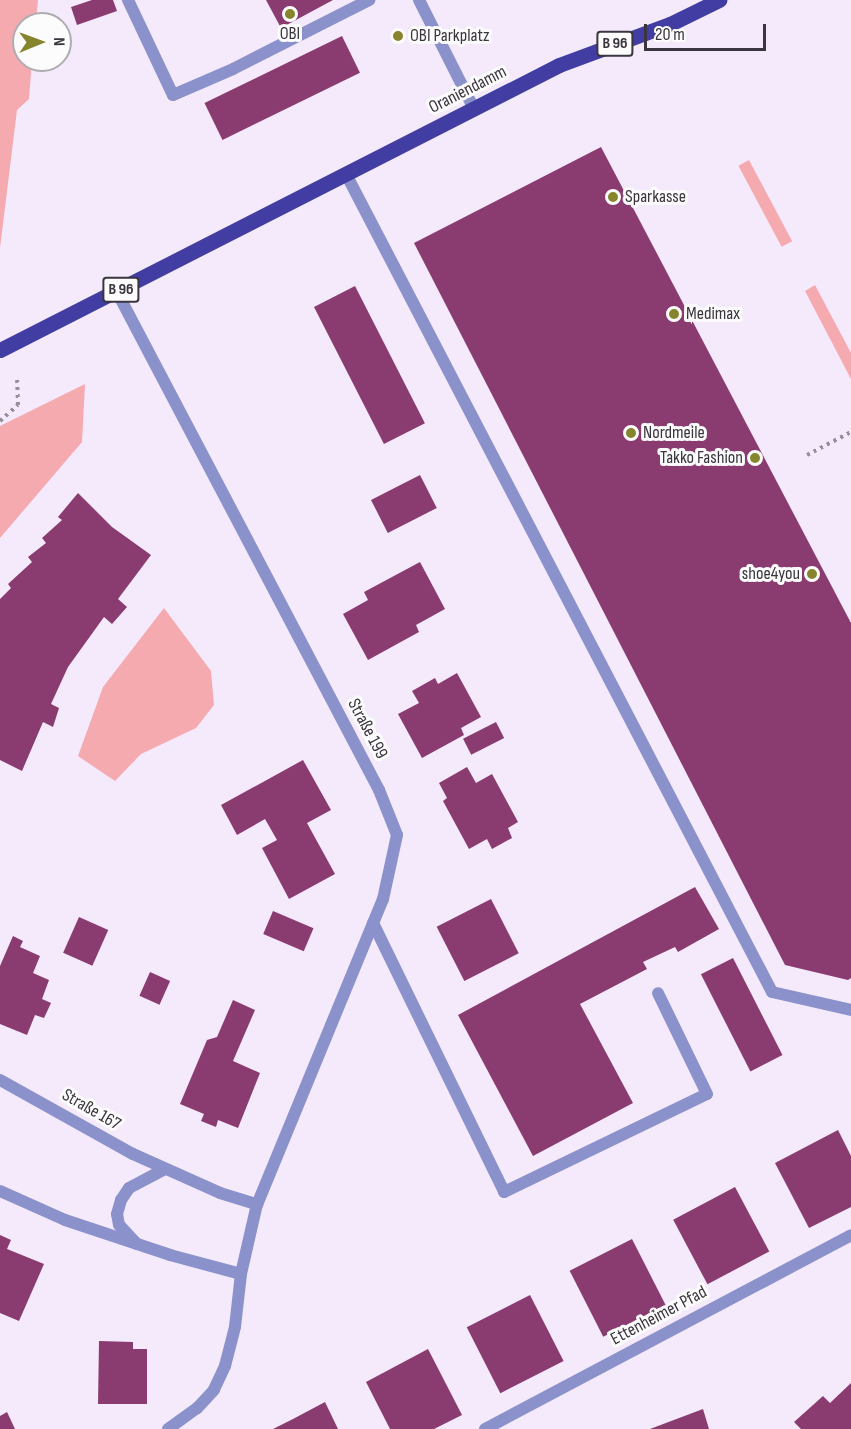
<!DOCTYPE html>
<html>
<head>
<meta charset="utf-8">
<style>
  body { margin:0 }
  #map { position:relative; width:851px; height:1429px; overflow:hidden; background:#f4eafc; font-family:"Sofia Sans Condensed",sans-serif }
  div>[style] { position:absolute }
  .green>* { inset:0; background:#f5aab0; transform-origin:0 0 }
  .building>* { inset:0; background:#8a3b70; transform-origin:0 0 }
  .path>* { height:4px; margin-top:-2px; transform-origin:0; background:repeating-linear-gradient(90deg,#968e9b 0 3px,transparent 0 7.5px) }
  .service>* { height:12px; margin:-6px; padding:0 6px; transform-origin:6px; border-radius:6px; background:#8b91ca }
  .minor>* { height:12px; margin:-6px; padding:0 6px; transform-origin:6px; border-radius:6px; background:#8b91ca }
  .primary>* { height:15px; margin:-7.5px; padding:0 7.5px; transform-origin:7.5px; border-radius:7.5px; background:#423da2 }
  .dots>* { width:16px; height:16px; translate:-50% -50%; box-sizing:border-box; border:3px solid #fcfcfc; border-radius:50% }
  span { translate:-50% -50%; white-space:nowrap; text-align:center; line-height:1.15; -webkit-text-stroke:6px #fcfcfc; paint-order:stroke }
  .shield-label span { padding:2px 4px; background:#fcfcfc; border:2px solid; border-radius:4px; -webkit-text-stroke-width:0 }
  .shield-label { font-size:16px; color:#3a353e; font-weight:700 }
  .poi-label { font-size:18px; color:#3a353e }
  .left { translate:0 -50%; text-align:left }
  .right { translate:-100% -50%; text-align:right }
  .street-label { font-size:18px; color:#3a353e }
  .north { position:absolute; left:12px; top:12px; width:60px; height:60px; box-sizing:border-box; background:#fcfcfc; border:2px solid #aeacb0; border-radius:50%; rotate:89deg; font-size:16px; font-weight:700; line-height:24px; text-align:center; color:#3a353e }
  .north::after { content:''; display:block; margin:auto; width:21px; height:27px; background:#86842d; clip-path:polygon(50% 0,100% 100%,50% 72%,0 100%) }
  .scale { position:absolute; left:644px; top:24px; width:122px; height:27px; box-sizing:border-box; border:3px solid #3a353e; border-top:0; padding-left:8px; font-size:18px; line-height:21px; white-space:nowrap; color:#3a353e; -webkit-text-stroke:4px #fcfcfc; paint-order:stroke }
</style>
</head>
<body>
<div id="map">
  <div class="green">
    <div style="clip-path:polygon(0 0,38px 0,36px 24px,24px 24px,24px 60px,32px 60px,29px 99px,17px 110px,0 248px)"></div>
    <div style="left:749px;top:160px;width:92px;height:12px;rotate:62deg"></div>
    <div style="clip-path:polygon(815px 285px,851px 353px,851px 379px,805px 291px)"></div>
    <div style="clip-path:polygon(85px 384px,82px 442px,0 538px,0 426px)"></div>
    <div style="clip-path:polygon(164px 608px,211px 671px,214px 705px,196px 728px,141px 754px,115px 781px,78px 756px,103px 687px)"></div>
  </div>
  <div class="building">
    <div style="clip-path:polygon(92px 0,113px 0,117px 11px,77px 25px,71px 7px)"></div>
    <div style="clip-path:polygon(266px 0,333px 0,281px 28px)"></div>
    <div style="left:342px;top:36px;width:41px;height:153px;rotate:64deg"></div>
    <div style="clip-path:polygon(601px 147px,851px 623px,851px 978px,848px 980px,785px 965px,414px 243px)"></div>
    <div style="left:355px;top:286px;width:154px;height:46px;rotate:63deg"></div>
    <div style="left:420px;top:475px;width:37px;height:55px;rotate:63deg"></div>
    <div style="clip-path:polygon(78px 493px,112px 527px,151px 555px,118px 599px,127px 607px,112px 624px,104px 617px,68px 667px,51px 704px,59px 708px,53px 727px,43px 722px,22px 771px,0 760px,0 599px,11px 588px,8px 584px,32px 562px,28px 557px,46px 543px,42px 538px,62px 520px,58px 517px)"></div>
    <div style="clip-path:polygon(420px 562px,445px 609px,416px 625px,419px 632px,368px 660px,343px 614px,368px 600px,364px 592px)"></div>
    <div style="clip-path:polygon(457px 673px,481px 717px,461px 728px,464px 735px,422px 758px,398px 714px,419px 703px,412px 691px,435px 678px,438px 684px)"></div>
    <div style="left:496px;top:722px;width:18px;height:37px;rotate:63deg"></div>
    <div style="clip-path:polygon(303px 760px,331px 810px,307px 823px,335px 874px,289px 899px,262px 848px,277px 840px,265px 819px,237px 835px,221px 805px)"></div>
    <div style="clip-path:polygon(467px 767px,476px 783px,492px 774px,518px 822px,508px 828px,512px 838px,492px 849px,487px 839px,469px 849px,443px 801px,447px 798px,439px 783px)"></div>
    <div style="clip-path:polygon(695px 887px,719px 929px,678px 952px,675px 947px,643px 962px,647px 969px,580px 1004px,633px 1103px,533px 1156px,458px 1015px)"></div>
    <div style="left:491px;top:899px;width:61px;height:61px;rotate:63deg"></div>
    <div style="left:273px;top:911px;width:44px;height:25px;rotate:23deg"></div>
    <div style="left:79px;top:917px;width:32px;height:39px;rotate:24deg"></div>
    <div style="clip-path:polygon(13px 936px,23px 941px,20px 947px,40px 956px,33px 973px,49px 980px,42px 999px,51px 1003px,44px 1018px,35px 1015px,27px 1035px,0 1024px,0 966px)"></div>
    <div style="left:733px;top:958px;width:109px;height:36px;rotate:63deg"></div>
    <div style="left:150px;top:972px;width:22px;height:26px;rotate:24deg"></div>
    <div style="clip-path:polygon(233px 1000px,255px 1010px,233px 1061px,260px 1073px,238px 1128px,218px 1120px,216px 1127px,201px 1121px,204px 1114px,180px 1104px,207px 1040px,217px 1037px)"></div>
    <div style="clip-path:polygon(838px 1130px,851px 1156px,851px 1207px,809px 1228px,775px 1163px)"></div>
    <div style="left:735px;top:1187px;width:73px;height:70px;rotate:62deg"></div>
    <div style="clip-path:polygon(0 1235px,11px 1240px,7px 1249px,44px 1264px,19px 1321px,0 1313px)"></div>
    <div style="left:632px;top:1239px;width:74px;height:70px;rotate:63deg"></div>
    <div style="left:530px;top:1295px;width:74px;height:71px;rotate:63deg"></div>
    <div style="clip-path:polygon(99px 1341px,133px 1342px,133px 1349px,147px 1349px,147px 1404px,98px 1404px)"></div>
    <div style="clip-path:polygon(428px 1349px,462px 1415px,434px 1429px,390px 1429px,366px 1382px)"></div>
    <div style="clip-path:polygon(851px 1383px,851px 1429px,801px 1429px,794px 1422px,823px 1396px,830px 1403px)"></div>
    <div style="clip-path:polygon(325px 1402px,338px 1429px,273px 1429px,293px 1419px)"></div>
    <div style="clip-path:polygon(703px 1409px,709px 1429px,650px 1429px)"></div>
    <div style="clip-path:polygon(7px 1412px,15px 1429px,0 1429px,0 1416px)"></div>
  </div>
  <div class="path">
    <div style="left:0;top:421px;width:24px;rotate:-42deg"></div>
    <div style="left:18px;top:405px;width:25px;rotate:-92deg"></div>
    <div style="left:807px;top:455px;width:50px;rotate:-27.6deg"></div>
  </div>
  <div class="service">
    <div style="left:128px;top:0;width:105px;rotate:64.7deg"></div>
    <div style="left:173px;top:95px;width:65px;rotate:-23.4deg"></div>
    <div style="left:233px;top:69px;width:153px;rotate:-26.9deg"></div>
    <div style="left:419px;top:0;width:122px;rotate:63.2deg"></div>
    <div style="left:346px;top:174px;width:922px;rotate:62.49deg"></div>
    <div style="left:772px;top:992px;width:81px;rotate:12.8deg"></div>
    <div style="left:373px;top:923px;width:299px;rotate:64deg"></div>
    <div style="left:504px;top:1192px;width:225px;rotate:-25.8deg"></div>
    <div style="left:707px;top:1094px;width:112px;rotate:-115.9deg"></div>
    <div style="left:137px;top:1244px;width:26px;rotate:-133deg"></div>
    <div style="left:119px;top:1225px;width:11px;rotate:-100deg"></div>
    <div style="left:117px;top:1214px;width:15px;rotate:-74deg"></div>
    <div style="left:121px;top:1200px;width:14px;rotate:-56deg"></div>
    <div style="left:129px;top:1188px;width:41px;rotate:-27.8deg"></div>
  </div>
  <div class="minor">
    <div style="left:117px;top:292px;width:563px;rotate:62.25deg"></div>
    <div style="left:379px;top:790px;width:48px;rotate:68.2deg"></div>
    <div style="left:397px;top:835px;width:66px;rotate:102.3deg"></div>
    <div style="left:383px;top:899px;width:330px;rotate:112.4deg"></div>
    <div style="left:0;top:1080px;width:152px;rotate:29.1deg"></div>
    <div style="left:133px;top:1154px;width:95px;rotate:24.1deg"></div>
    <div style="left:220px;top:1193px;width:39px;rotate:17deg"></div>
    <div style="left:257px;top:1204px;width:72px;rotate:102.9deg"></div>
    <div style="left:241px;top:1274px;width:53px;rotate:96.5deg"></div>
    <div style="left:235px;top:1327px;width:40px;rotate:104.4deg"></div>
    <div style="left:225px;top:1366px;width:26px;rotate:115deg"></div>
    <div style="left:214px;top:1390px;width:25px;rotate:133deg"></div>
    <div style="left:197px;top:1408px;width:36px;rotate:144deg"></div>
    <div style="left:0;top:1191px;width:71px;rotate:24deg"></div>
    <div style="left:65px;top:1220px;width:111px;rotate:18.4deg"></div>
    <div style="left:170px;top:1255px;width:73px;rotate:15deg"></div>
    <div style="left:485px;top:1429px;width:414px;rotate:-27.9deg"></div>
  </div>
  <div class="primary">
    <div style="left:0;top:350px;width:627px;rotate:-27.01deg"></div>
    <div style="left:559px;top:65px;width:118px;rotate:-20.3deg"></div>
    <div style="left:670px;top:24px;width:55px;rotate:-26.1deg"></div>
  </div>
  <div class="dots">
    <div style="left:290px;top:14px;background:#86842d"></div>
    <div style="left:398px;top:36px;background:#86842d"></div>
    <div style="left:613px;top:197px;background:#86842d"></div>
    <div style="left:674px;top:314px;background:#86842d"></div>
    <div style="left:631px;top:433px;background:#86842d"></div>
    <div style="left:755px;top:458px;background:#86842d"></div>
    <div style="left:812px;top:574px;background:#86842d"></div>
  </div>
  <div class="shield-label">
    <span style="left:615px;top:44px">B 96</span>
    <span style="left:121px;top:290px">B 96</span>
  </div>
  <div class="poi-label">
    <span style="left:290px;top:34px">OBI</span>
    <span class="left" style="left:410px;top:36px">OBI Parkplatz</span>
    <span class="left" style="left:625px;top:197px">Sparkasse</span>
    <span class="left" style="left:686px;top:314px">Medimax</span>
    <span class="left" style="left:643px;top:433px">Nordmeile</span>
    <span class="right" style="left:743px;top:458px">Takko Fashion</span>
    <span class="right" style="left:800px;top:574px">shoe4you</span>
  </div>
  <div class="street-label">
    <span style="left:468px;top:90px;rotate:-27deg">Oraniendamm</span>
    <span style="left:367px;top:729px;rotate:62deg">Straße 199</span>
    <span style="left:91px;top:1110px;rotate:30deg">Straße 167</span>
    <span style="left:659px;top:1316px;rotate:-28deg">Ettenheimer Pfad</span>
  </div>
  <div class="north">N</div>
  <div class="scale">20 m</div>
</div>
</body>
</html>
